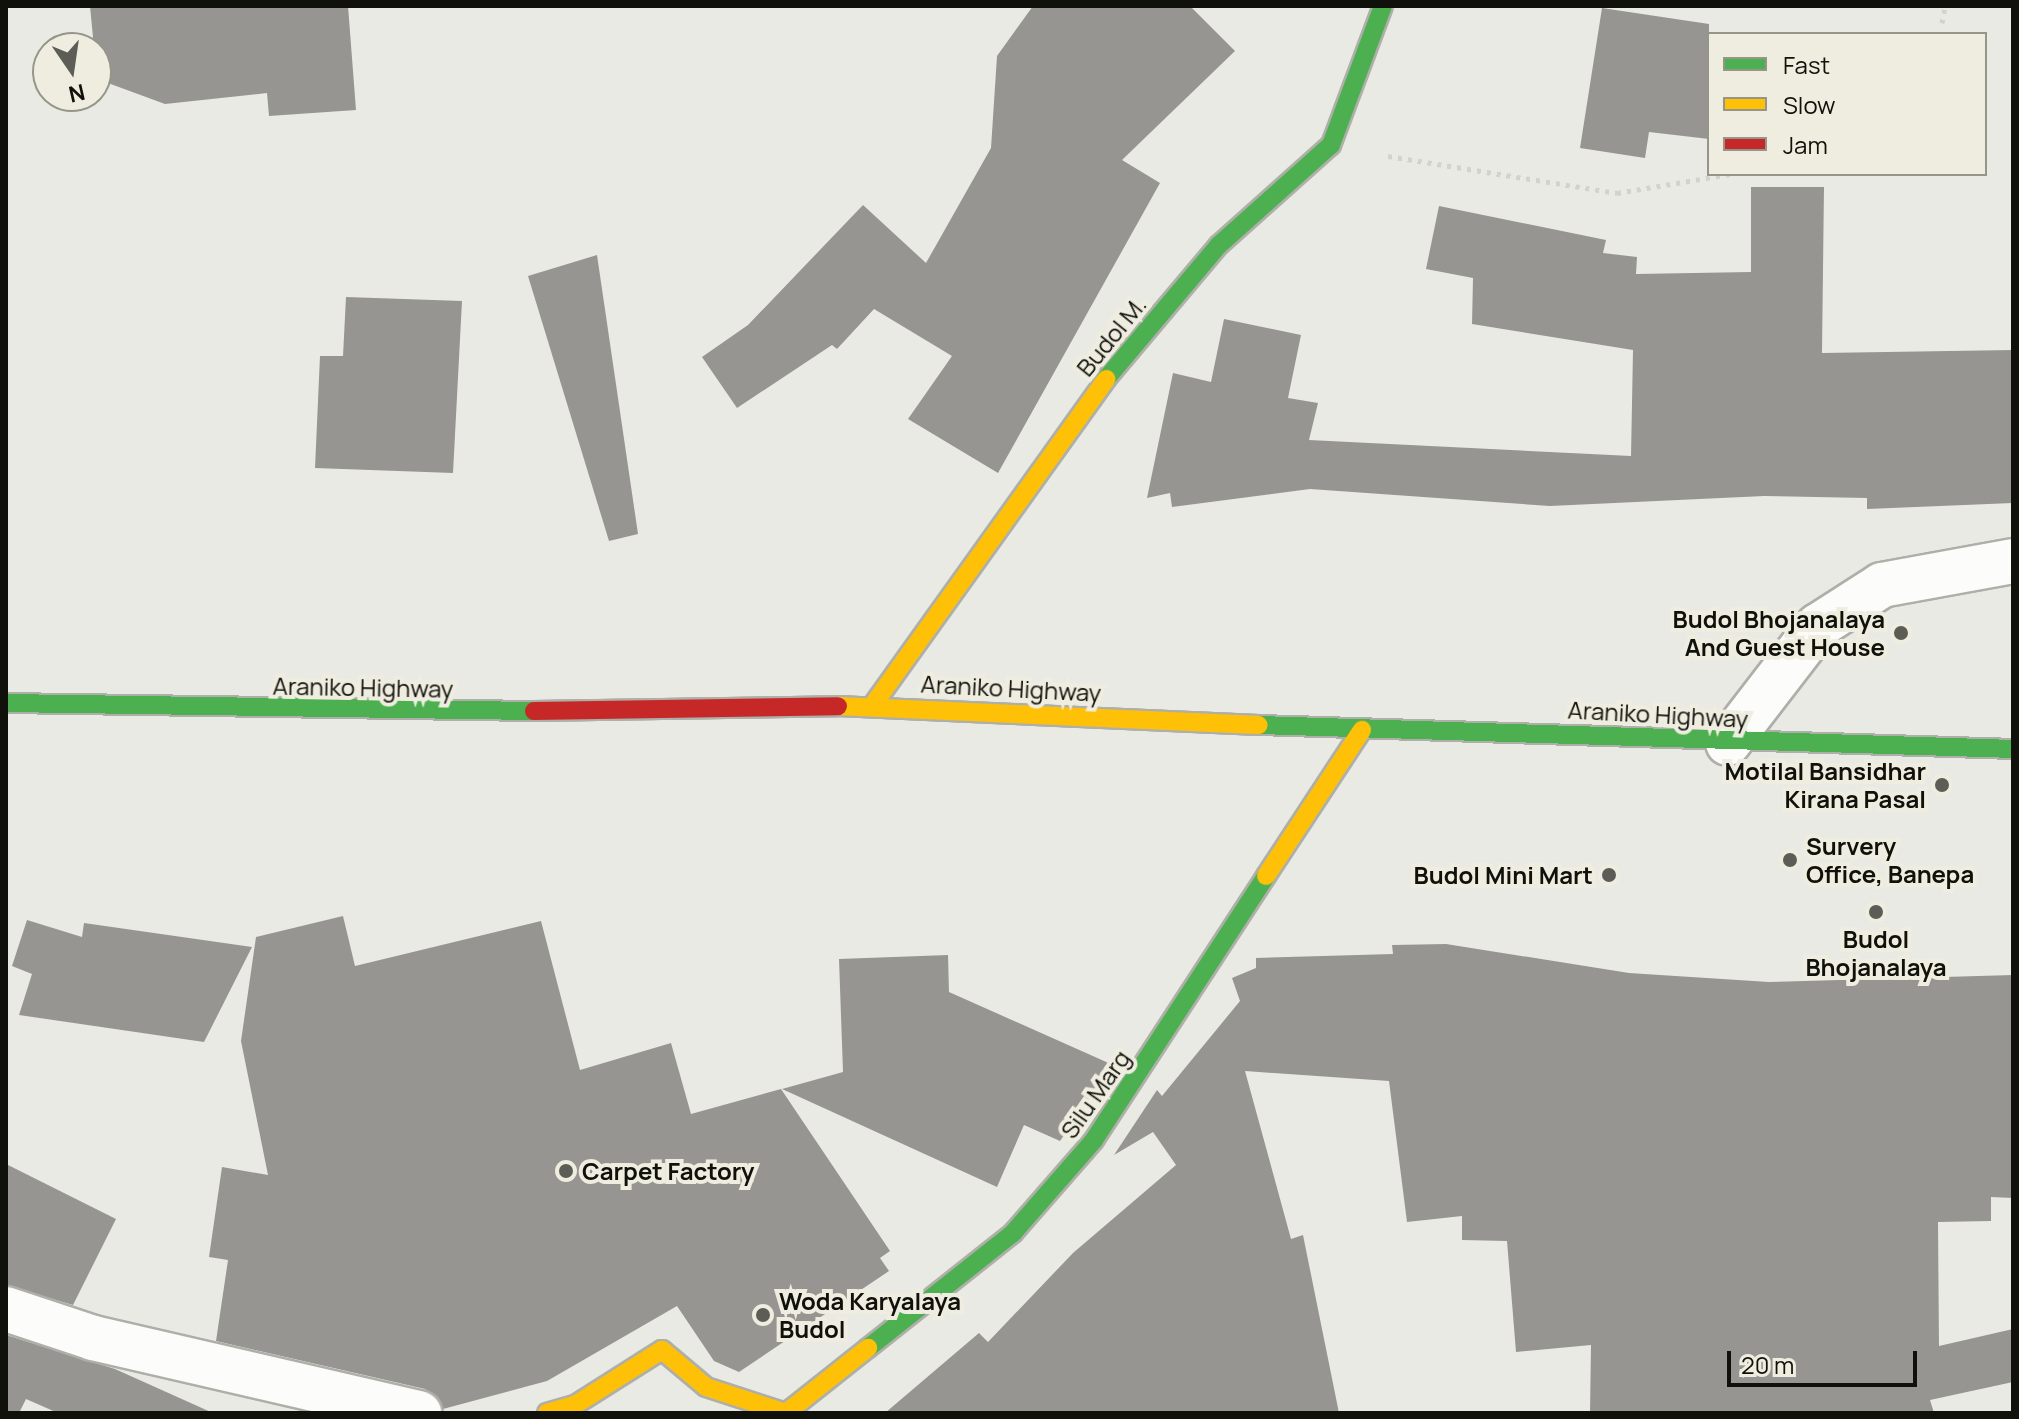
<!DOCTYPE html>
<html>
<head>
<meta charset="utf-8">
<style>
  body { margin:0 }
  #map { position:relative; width:2019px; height:1419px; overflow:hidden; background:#eaeae4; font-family:Manrope,sans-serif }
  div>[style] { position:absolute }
  .building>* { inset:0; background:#979591 }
  .path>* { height:5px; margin-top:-2.5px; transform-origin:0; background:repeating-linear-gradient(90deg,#d2d2d0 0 4px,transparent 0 10px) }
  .roads { filter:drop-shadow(2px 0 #afafaa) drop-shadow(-2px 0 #afafaa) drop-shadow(0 2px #afafaa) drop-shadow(0 -2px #afafaa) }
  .street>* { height:44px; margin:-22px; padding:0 22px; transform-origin:22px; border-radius:22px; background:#fcfcfb }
  .fast>* { height:18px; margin:-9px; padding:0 9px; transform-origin:9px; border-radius:9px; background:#4caf50 }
  .slow>* { height:18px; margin:-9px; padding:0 9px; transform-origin:9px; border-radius:9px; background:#ffc107 }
  .jam>* { height:18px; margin:-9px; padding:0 9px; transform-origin:9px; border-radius:9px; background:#c62828 }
  .dots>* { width:22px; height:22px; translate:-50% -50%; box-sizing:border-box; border:4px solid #eeede0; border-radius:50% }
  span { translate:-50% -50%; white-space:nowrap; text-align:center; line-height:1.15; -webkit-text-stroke:8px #eeede0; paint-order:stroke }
  .street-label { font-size:24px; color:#11110c }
  .poi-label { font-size:24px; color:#11110c; font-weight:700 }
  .right { translate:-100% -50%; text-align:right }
  .left { translate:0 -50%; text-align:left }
  .frame { position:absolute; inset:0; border:8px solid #11110c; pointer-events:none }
  .legend { position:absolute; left:1707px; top:32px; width:280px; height:144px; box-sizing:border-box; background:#eeede0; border:2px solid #96958b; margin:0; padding:10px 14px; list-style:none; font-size:24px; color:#11110c }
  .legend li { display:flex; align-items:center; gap:16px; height:40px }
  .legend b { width:40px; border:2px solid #96958b }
  .north { position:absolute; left:32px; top:32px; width:80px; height:80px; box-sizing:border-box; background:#eeede0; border:2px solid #96958b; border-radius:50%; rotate:167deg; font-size:22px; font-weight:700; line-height:32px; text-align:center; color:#11110c }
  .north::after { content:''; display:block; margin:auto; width:28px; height:36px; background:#5d5d58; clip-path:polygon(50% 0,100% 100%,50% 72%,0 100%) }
  .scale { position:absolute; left:1727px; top:1351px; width:190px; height:36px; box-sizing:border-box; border:4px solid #11110c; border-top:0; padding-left:10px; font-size:24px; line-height:28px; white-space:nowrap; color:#11110c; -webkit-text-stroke:6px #eeede0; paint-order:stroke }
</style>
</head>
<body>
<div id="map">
  <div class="building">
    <div style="clip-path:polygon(90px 6px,348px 6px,356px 110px,269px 116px,267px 93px,165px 104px,97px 79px)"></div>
    <div style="clip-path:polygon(1033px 6px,1190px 6px,1235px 51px,1122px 160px,1160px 183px,998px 473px,908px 419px,952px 356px,874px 309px,837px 349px,832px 345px,737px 408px,702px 357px,748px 325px,863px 205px,926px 263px,991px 148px,997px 56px)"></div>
    <div style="clip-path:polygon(1602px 8px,1709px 24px,1709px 139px,1649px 132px,1645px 158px,1580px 148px)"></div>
    <div style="clip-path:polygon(1751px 187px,1824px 187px,1822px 353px,2013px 350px,2013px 503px,1867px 509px,1867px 498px,1764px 496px,1550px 506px,1310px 489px,1172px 507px,1170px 493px,1147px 498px,1173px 373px,1211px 382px,1224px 319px,1301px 335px,1288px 398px,1318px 403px,1309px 440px,1631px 456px,1633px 350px,1472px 324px,1473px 278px,1426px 269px,1439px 206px,1606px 240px,1603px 253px,1637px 257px,1636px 274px,1751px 272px)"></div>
    <div style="clip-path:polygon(597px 255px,638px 534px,609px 541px,528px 276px)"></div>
    <div style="clip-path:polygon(346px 297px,462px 301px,453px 473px,315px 468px,320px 356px,343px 356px)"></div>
    <div style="clip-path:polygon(343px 916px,355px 966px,541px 921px,580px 1070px,671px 1043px,691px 1114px,781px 1089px,890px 1251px,880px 1258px,889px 1271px,739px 1372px,714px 1361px,677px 1306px,547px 1381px,443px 1409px,425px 1389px,216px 1341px,228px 1260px,209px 1257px,222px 1167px,268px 1175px,241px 1041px,256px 937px)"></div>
    <div style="clip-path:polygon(27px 920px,82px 937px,84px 923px,252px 947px,204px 1042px,19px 1015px,32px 974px,12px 966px)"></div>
    <div style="clip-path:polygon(1446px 944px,1629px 973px,1769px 982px,2013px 975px,2013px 1198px,1991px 1197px,1991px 1221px,1938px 1222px,1939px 1346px,2013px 1329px,2013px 1382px,1930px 1400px,1934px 1413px,1590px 1413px,1591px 1345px,1516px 1352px,1507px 1241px,1462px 1240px,1462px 1216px,1407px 1222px,1389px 1081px,1245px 1071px,1291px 1239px,1303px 1235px,1339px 1413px,885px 1413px,979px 1333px,988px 1342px,1073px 1253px,1176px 1165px,1153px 1132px,1114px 1155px,1157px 1090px,1162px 1096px,1240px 1001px,1232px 978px,1256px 968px,1256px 958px,1393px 954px,1392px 945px)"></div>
    <div style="clip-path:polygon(948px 955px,949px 992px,1113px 1065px,1060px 1141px,1024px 1125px,997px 1187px,782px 1089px,843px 1072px,839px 959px)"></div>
    <div style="clip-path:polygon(6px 1164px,116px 1219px,73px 1305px,6px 1285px)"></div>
    <div style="clip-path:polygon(6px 1335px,115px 1369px,213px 1413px,58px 1413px,26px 1399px,19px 1413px,6px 1413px)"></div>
  </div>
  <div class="path">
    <div style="left:1942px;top:23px;width:17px;rotate:-80deg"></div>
    <div style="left:1388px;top:156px;width:232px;rotate:9.2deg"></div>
    <div style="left:1617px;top:193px;width:115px;rotate:-9.5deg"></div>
  </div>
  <div class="roads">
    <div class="street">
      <div style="left:1728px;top:743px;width:148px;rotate:-52.4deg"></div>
      <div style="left:1818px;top:626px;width:76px;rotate:-32.6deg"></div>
      <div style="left:1882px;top:585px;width:133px;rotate:-10.4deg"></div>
      <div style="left:6px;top:1309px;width:92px;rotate:18.4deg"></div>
      <div style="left:93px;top:1338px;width:335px;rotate:13deg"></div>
    </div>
    <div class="fast">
      <div style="left:1106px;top:379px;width:175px;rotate:-49.9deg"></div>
      <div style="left:1219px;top:245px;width:150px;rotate:-41.8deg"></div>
      <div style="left:1331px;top:145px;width:148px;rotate:-69.5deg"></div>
      <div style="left:6px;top:703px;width:528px;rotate:0.87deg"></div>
      <div style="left:1259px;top:725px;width:754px;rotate:1.82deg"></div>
      <div style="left:868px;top:1348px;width:185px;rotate:-38.4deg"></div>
      <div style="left:1013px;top:1233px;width:123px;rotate:-48.9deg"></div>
      <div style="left:1094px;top:1140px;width:315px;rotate:-56.9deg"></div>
    </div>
    <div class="slow">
      <div style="left:873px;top:705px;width:401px;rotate:-54.4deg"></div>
      <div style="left:838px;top:706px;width:421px;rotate:2.6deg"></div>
      <div style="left:1266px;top:876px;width:175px;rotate:-56.7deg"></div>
      <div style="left:547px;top:1413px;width:29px;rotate:-16deg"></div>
      <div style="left:575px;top:1405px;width:103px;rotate:-32.3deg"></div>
      <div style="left:662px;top:1350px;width:57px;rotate:40.1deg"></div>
      <div style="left:706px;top:1387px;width:84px;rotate:18deg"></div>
      <div style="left:786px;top:1413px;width:105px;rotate:-38.4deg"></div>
    </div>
    <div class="jam">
      <div style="left:534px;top:711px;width:304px;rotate:-0.9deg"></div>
    </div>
  </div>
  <div class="dots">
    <div style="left:1901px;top:633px;background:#5d5d58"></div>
    <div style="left:1942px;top:785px;background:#5d5d58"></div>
    <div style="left:1790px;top:860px;background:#5d5d58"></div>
    <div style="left:1609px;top:875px;background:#5d5d58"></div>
    <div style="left:1876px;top:912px;background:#5d5d58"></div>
    <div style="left:566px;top:1171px;background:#5d5d58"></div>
    <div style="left:763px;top:1315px;background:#5d5d58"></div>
  </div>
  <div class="street-label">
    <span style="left:1111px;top:336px;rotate:-51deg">Budol M.</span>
    <span style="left:363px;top:687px;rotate:1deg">Araniko Highway</span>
    <span style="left:1011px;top:688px;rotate:3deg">Araniko Highway</span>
    <span style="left:1658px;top:714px;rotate:3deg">Araniko Highway</span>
    <span style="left:1095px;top:1094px;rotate:-55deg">Silu Marg</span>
  </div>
  <div class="poi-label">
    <span class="right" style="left:1885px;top:633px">Budol Bhojanalaya<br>And Guest House</span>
    <span class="right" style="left:1926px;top:785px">Motilal Bansidhar<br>Kirana Pasal</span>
    <span class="left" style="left:1806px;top:860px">Survery<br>Office, Banepa</span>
    <span class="right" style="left:1593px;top:875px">Budol Mini Mart</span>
    <span style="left:1876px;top:953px">Budol<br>Bhojanalaya</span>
    <span class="left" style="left:582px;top:1171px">Carpet Factory</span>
    <span class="left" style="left:779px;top:1315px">Woda Karyalaya<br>Budol</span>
  </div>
  <div class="frame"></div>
  <ul class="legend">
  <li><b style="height:10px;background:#4caf50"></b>Fast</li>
  <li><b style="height:10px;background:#ffc107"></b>Slow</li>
  <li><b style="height:10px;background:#c62828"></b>Jam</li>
  </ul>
  <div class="north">N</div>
  <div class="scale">20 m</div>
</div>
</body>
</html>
